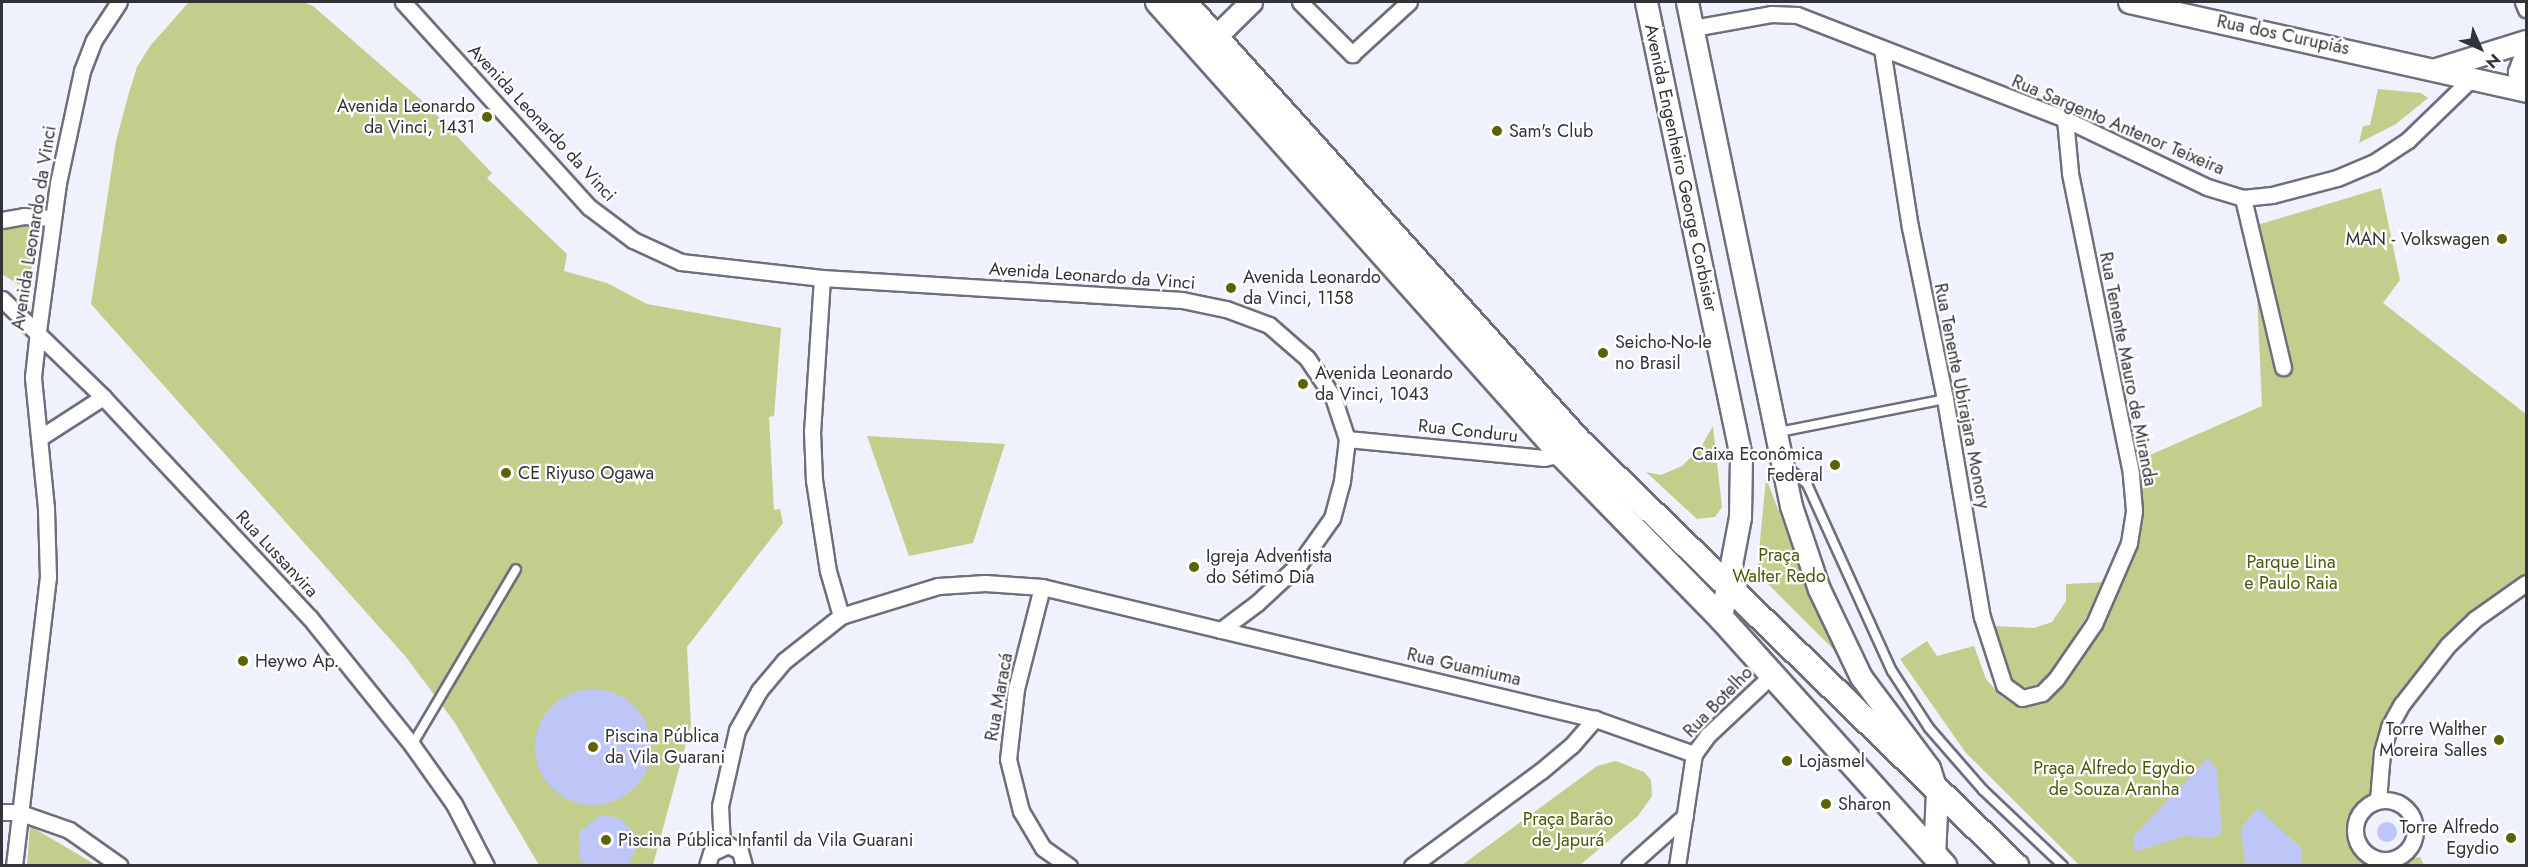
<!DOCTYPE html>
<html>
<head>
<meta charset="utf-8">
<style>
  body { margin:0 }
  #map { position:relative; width:2528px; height:867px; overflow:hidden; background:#eff1fd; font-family:Jost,sans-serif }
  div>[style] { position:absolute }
  .green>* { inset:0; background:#c4ce8c }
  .water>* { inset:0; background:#bec6f7 }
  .round { border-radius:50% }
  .roads { filter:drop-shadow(2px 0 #6d6f7c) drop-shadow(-2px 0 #6d6f7c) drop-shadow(0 2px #6d6f7c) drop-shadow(0 -2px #6d6f7c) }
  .lane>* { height:8px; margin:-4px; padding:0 4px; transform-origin:4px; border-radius:4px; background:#fff }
  .street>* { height:15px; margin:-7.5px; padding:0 7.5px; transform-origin:7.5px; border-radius:7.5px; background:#fff }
  .street>.ring { margin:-7.5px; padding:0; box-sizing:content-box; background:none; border:15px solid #fff; border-radius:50% }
  .secondary>* { height:21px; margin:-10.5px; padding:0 10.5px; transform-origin:10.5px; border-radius:10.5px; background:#fff }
  .primary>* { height:24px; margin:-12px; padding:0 12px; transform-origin:12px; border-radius:12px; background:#fff }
  .dots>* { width:16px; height:16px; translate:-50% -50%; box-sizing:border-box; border:3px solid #fff; border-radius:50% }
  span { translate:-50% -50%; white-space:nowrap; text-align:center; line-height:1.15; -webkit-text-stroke:4.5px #fff; paint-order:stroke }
  .street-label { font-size:18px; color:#323339 }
  .poi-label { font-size:18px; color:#323339 }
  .right { translate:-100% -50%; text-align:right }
  .left { translate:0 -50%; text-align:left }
  .park-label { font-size:18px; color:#4f5608 }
  .frame { position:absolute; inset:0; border:3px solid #323339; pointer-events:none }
  .north { position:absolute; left:2450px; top:18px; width:60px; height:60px; -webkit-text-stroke:4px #fff; paint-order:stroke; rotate:135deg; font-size:16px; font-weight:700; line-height:24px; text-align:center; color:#323339 }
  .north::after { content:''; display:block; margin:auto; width:21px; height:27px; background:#323339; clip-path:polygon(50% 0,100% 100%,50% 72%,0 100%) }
</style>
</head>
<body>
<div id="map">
  <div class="green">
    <div style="clip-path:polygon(189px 2px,303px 2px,313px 6px,428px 106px,492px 173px,487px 178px,567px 254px,564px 271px,607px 283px,647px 304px,781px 328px,774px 416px,769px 417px,774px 510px,780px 509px,783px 523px,687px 647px,691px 725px,653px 865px,539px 865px,455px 723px,406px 657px,91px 304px,116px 141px,128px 96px,137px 67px,150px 46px)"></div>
    <div style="clip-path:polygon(2378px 89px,2421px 93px,2428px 98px,2396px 124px,2359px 143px,2363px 126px,2370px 125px)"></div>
    <div style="clip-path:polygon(2381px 188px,2400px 280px,2383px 303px,2526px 414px,2526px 577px,2399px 702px,2374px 797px,2352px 819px,2353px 841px,2365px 857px,2379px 864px,2420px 857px,2424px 865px,2079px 865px,1966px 753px,1900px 659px,1927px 641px,1937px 656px,1974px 646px,1986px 679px,2002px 697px,2014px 705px,2043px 703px,2095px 642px,2128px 569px,2134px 462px,2262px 406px,2254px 226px)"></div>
    <div style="clip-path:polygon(32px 221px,36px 257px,24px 288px,2px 274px,2px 229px)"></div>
    <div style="clip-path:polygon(1713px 426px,1722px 507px,1715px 517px,1697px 519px,1646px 472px,1661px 475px,1682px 466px,1701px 447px)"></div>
    <div style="clip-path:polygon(867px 436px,1005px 444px,973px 543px,909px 556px)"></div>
    <div style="clip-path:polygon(1766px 478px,1810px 592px,1838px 654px,1757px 573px)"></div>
    <div style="clip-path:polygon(2108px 582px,2051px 674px,2031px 688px,2017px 685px,2002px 662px,2003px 649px,1993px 626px,2034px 628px,2052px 622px,2066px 601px,2066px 584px)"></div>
    <div style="clip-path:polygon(1616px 761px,1644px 772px,1651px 780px,1652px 796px,1638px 816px,1580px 865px,1462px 865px,1597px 766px)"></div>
    <div style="clip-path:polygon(30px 826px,86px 859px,95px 865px,27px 865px)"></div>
  </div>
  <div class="water">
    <div class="round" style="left:535px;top:689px;width:116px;height:116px"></div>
    <div style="clip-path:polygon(2208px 758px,2217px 770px,2222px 833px,2211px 838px,2184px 836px,2135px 852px,2133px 837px)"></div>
    <div style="clip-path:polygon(2258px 808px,2302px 849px,2301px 864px,2245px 865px,2241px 828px)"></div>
    <div style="clip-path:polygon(601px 815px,619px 818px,633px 831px,636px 849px,628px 865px,585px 865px,580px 859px,579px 832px)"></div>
    <div class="round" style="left:2377px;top:822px;width:20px;height:20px"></div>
  </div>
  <div class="roads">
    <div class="lane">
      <div style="left:1779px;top:432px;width:169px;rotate:-11.2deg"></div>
      <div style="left:1788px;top:468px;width:25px;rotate:40deg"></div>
      <div style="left:1807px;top:484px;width:205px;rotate:65.6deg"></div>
      <div style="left:1892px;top:671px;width:68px;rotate:57deg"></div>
      <div style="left:1929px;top:728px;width:82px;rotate:48.9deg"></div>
      <div style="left:1983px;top:790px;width:110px;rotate:43.5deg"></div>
      <div style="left:412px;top:745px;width:204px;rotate:-59.4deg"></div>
    </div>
    <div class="street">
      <div style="left:403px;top:2px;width:277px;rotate:47.8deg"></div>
      <div style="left:589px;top:207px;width:55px;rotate:36.9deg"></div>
      <div style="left:633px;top:240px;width:53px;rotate:24.6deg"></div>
      <div style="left:681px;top:262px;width:142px;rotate:6.5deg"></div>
      <div style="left:822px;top:278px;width:361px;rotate:3.5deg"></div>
      <div style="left:1182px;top:300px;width:45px;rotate:11.6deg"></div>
      <div style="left:1226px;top:309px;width:46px;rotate:20.4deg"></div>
      <div style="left:1269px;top:325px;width:50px;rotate:41deg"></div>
      <div style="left:1307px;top:358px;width:47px;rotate:56.3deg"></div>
      <div style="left:1333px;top:397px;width:44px;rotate:71.6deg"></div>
      <div style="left:1347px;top:439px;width:42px;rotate:96.8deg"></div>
      <div style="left:1342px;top:481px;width:38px;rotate:105deg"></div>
      <div style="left:1332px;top:518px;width:55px;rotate:125.4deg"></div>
      <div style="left:1300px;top:563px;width:59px;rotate:137.1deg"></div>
      <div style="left:1257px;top:603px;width:45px;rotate:143.1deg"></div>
      <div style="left:1221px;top:630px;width:184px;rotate:-166.5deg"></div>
      <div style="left:1042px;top:587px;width:57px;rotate:-176deg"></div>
      <div style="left:985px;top:583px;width:47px;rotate:176.3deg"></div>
      <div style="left:938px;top:586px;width:102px;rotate:162.8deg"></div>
      <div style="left:841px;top:616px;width:73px;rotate:141.7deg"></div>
      <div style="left:784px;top:661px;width:39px;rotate:130deg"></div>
      <div style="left:759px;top:691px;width:45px;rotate:119.4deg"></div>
      <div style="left:737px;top:730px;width:78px;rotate:102.6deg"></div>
      <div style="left:720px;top:806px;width:40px;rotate:87.1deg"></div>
      <div style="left:1300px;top:2px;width:74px;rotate:45deg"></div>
      <div style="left:1352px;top:54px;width:77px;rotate:-42.4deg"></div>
      <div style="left:2523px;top:2px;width:8px;rotate:67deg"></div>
      <div style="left:1693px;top:28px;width:79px;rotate:-10.2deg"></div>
      <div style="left:1771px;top:14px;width:26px;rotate:2deg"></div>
      <div style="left:1797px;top:15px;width:287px;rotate:21.2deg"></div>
      <div style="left:2065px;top:119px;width:157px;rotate:25.6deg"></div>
      <div style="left:2207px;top:187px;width:38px;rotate:17deg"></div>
      <div style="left:2243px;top:198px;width:29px;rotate:-6deg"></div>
      <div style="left:2272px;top:195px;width:67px;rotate:-14.7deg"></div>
      <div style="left:2337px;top:178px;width:39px;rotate:-23deg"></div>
      <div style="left:2373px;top:163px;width:42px;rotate:-33.3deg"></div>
      <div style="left:2408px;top:140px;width:88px;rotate:-44.1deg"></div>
      <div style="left:1882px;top:49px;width:180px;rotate:81.1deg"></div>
      <div style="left:1910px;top:227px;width:176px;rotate:78.5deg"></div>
      <div style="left:1945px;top:399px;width:221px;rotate:80.4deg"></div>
      <div style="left:1982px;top:617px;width:71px;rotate:72.1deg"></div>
      <div style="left:2004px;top:685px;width:22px;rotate:36deg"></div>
      <div style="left:2022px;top:698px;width:21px;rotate:-14deg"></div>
      <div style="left:2042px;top:693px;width:20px;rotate:-45deg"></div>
      <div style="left:2056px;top:679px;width:67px;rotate:-55.4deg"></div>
      <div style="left:2094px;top:624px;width:88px;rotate:-66.6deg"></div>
      <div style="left:2129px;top:543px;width:33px;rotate:-81deg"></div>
      <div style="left:2134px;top:510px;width:37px;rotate:-95deg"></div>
      <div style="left:2131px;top:473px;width:307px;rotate:-101.5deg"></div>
      <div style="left:2070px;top:172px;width:53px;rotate:-95.4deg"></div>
      <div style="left:2243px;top:198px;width:174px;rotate:76.7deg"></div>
      <div style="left:2px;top:220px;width:22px;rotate:-10deg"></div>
      <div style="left:24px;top:216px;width:28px;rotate:4deg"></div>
      <div style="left:822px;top:278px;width:153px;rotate:93.7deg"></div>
      <div style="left:812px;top:431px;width:49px;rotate:87.7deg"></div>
      <div style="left:814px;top:480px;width:92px;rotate:81.3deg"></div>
      <div style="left:828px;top:571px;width:47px;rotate:73.9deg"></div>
      <div style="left:2px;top:299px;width:141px;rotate:44.1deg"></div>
      <div style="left:103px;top:397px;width:303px;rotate:46.9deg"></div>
      <div style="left:310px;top:618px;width:163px;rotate:51.2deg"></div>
      <div style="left:412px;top:745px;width:72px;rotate:54.6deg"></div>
      <div style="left:454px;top:804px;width:70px;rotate:62.7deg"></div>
      <div style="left:41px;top:437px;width:74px;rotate:-32.8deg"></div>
      <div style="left:1347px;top:439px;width:198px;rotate:5.5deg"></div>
      <div style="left:1544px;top:458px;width:23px;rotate:-13deg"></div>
      <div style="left:1042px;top:587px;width:105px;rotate:104.3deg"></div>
      <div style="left:1016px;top:689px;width:70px;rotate:96.5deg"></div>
      <div style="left:1008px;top:759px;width:54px;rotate:76deg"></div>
      <div style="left:1021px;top:811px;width:43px;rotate:59.3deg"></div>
      <div style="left:1043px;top:848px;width:32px;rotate:35deg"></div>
      <div style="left:1221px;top:630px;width:384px;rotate:13.4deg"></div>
      <div style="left:1595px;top:719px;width:105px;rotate:19.5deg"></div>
      <div class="ring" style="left:2355px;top:800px;width:45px;height:45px"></div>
      <div style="left:2378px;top:800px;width:48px;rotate:-85.2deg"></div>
      <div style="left:2382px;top:752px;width:26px;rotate:-74deg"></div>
      <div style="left:2389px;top:727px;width:26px;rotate:-61deg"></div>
      <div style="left:2402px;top:704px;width:75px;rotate:-52.1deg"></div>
      <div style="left:2448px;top:645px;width:37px;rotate:-44deg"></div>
      <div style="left:2475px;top:619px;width:62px;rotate:-35.2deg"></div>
      <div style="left:2px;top:812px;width:16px"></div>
      <div style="left:18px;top:812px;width:54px;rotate:19.4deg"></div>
      <div style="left:69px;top:830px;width:62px;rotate:35.2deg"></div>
      <div style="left:14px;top:866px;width:291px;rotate:-83.3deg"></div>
      <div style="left:48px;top:577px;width:69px;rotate:-91.7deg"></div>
      <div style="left:46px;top:508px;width:132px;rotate:-95.7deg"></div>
      <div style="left:33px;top:377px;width:46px;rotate:-83.8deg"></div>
      <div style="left:38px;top:331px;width:149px;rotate:-82.3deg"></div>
      <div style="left:58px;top:183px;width:115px;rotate:-77.9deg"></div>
      <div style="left:82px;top:71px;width:33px;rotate:-69deg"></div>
      <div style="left:94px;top:40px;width:45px;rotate:-56.7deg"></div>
      <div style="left:707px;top:866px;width:14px;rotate:-73deg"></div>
      <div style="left:711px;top:853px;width:19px;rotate:-25deg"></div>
      <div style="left:728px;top:845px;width:13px;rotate:27deg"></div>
      <div style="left:740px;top:851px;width:16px;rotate:75deg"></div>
      <div style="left:1412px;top:866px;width:160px;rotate:-36.4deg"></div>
      <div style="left:1541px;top:771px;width:40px;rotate:-40deg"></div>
      <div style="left:1572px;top:745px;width:35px;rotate:-49deg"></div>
      <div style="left:1629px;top:866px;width:75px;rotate:-41.8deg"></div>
      <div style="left:1677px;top:866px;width:113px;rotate:-81.4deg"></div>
      <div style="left:1694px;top:754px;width:24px;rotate:-54deg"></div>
      <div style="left:1708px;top:735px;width:88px;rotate:-43.2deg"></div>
    </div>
    <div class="secondary">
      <div style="left:1646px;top:2px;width:466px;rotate:78.2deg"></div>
      <div style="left:1741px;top:458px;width:59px;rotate:91deg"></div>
      <div style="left:1740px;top:517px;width:103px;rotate:100.7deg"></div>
      <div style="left:1687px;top:2px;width:515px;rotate:78.34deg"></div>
      <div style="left:1791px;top:506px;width:88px;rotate:71.4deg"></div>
      <div style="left:1819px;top:589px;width:98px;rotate:64.5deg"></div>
      <div style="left:1861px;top:677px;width:114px;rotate:53.2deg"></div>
      <div style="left:1929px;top:768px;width:25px;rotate:72deg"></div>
      <div style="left:1937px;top:792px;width:63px;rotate:92.7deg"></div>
      <div style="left:2129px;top:2px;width:407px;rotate:12.6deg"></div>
      <div style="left:1204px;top:48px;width:66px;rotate:-44.4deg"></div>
      <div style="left:2436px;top:69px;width:94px;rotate:-17.3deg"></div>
      <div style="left:2524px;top:90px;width:19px;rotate:-106deg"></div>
      <div style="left:2519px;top:72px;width:20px;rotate:-70deg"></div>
    </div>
    <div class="primary">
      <div style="left:1158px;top:2px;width:608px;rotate:48.26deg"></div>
      <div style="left:1563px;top:456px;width:226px;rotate:45.7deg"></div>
      <div style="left:1721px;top:618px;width:334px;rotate:48deg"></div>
      <div style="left:1184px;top:2px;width:591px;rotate:48.02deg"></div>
      <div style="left:1579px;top:441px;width:610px;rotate:44.2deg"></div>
    </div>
  </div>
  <div class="dots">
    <div style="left:487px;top:117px;background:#5b6200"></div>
    <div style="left:1497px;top:131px;background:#5b6200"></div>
    <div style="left:2502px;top:239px;background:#5b6200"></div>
    <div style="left:1231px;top:288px;background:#5b6200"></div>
    <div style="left:1603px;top:353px;background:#5b6200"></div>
    <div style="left:1303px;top:384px;background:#5b6200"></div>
    <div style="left:1835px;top:465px;background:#5b6200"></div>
    <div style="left:506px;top:473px;background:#5b6200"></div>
    <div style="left:1194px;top:567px;background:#5b6200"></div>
    <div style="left:243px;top:661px;background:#5b6200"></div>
    <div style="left:2499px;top:740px;background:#5b6200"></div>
    <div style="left:593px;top:747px;background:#5b6200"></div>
    <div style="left:1787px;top:761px;background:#5b6200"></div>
    <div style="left:1826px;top:804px;background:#5b6200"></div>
    <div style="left:2511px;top:838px;background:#5b6200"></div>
    <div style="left:606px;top:840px;background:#5b6200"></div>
  </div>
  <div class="street-label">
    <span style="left:2283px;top:35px;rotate:12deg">Rua dos Curupiás</span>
    <span style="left:542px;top:123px;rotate:47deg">Avenida Leonardo da Vinci</span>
    <span style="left:2118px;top:125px;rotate:23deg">Rua Sargento Antenor Teixeira</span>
    <span style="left:1681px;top:168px;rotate:78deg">Avenida Engenheiro George Corbisier</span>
    <span style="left:34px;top:228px;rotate:-81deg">Avenida Leonardo da Vinci</span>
    <span style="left:1092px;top:276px;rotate:4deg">Avenida Leonardo da Vinci</span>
    <span style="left:2128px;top:369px;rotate:79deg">Rua Tenente Mauro de Miranda</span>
    <span style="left:1962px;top:396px;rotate:79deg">Rua Tenente Ubirajara Monory</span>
    <span style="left:1468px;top:431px;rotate:6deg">Rua Conduru</span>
    <span style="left:277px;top:554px;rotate:47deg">Rua Lussanvira</span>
    <span style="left:1464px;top:667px;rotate:13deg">Rua Guamiuma</span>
    <span style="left:999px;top:697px;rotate:-80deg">Rua Maracá</span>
    <span style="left:1718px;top:702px;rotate:-46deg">Rua Botelho</span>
  </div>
  <div class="poi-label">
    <span class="right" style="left:475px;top:117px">Avenida Leonardo<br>da Vinci, 1431</span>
    <span class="left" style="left:1509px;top:131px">Sam's Club</span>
    <span class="right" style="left:2490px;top:239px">MAN - Volkswagen</span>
    <span class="left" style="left:1243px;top:288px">Avenida Leonardo<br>da Vinci, 1158</span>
    <span class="left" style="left:1615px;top:353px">Seicho-No-Ie<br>no Brasil</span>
    <span class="left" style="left:1315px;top:384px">Avenida Leonardo<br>da Vinci, 1043</span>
    <span class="right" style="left:1823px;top:465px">Caixa Econômica<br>Federal</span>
    <span class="left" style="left:518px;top:473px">CE Riyuso Ogawa</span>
    <span class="left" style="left:1206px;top:567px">Igreja Adventista<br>do Sétimo Dia</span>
    <span class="left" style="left:255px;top:661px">Heywo Ap.</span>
    <span class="right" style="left:2487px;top:740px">Torre Walther<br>Moreira Salles</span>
    <span class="left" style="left:605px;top:747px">Piscina Pública<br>da Vila Guarani</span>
    <span class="left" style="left:1799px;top:761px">Lojasmel</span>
    <span class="left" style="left:1838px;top:804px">Sharon</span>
    <span class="right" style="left:2499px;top:838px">Torre Alfredo<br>Egydio</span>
    <span class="left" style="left:618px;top:840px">Piscina Pública Infantil da Vila Guarani</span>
  </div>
  <div class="park-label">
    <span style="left:1779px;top:566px">Praça<br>Walter Redo</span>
    <span style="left:2291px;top:573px">Parque Lina<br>e Paulo Raia</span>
    <span style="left:2114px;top:779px">Praça Alfredo Egydio<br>de Souza Aranha</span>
    <span style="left:1568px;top:830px">Praça Barão<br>de Japurá</span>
  </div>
  <div class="frame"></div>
  <div class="north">N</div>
</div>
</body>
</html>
